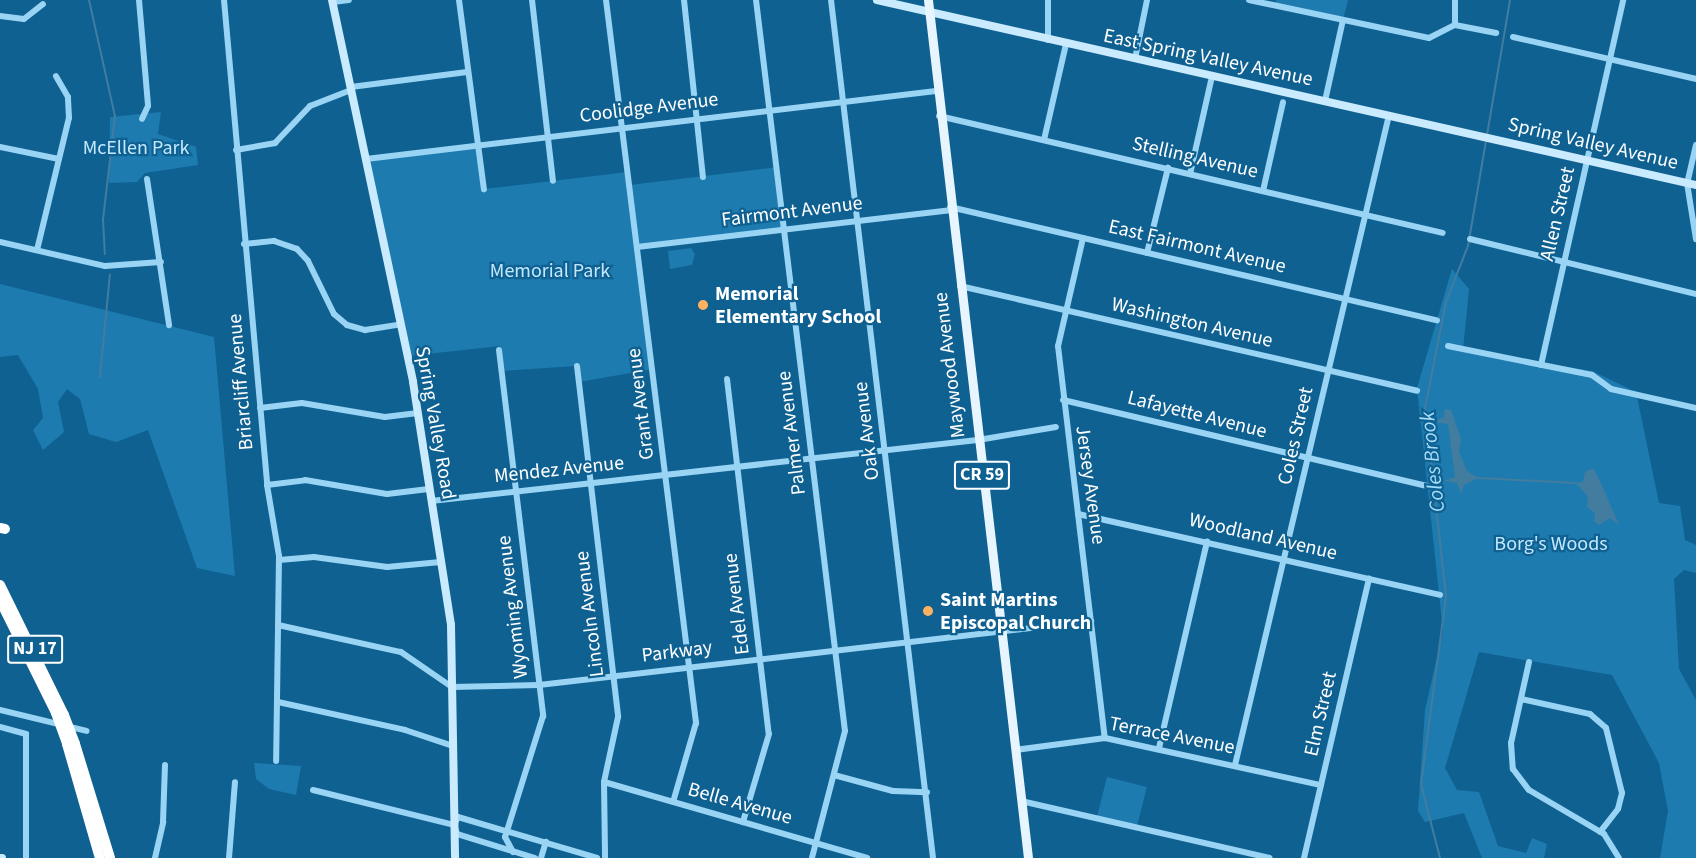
<!DOCTYPE html>
<html>
<head>
<meta charset="utf-8">
<style>
  body { margin:0 }
  #map { position:relative; width:1696px; height:858px; overflow:hidden; background:#0f6192; font-family:"Source Sans 3",sans-serif }
  div>[style] { position:absolute }
  .green>* { inset:0; background:#1d7bb0; transform-origin:0 0 }
  .water>* { inset:0; background:#427da0 }
  .stream>* { height:2px; margin:-1px; padding:0 1px; transform-origin:1px; border-radius:1px; background:#427da0 }
  .street>* { height:6px; margin:-3px; padding:0 3px; transform-origin:3px; border-radius:3px; background:#9ad4f4 }
  .secondary>* { height:8px; margin:-4px; padding:0 4px; transform-origin:4px; border-radius:4px; background:#caeafd }
  .primary>* { height:9px; margin:-4.5px; padding:0 4.5px; transform-origin:4.5px; border-radius:4.5px; background:#e7f5ff }
  .highway>* { height:10px; margin:-5px; padding:0 5px; transform-origin:5px; border-radius:5px; background:#fff }
  .highway-bridge>* { height:10px; margin:-5px; padding:0 5px; transform-origin:5px; border-radius:5px; background:#fff }
  .dots>* { width:16px; height:16px; translate:-50% -50%; box-sizing:border-box; border:3px solid #0f6192; border-radius:50% }
  span { translate:-50% -50%; white-space:nowrap; text-align:center; line-height:1.15; -webkit-text-stroke:4.5px #0f6192; paint-order:stroke }
  .shield-label span { padding:2px 4px; background:#0f6192; border:2px solid; border-radius:4px; -webkit-text-stroke-width:0 }
  .shield-label { font-size:18px; color:#fff; font-weight:700 }
  .street-label { font-size:20px; color:#fff }
  .park-label { font-size:20px; color:#c2e8fe }
  .poi-label { font-size:20px; color:#fff; font-weight:700 }
  .left { translate:0 -50%; text-align:left }
  .water-label { font-size:21px; color:#a6ddfb; font-style:italic }
</style>
</head>
<body>
<div id="map">
  <div class="green">
    <div style="clip-path:polygon(1276px 0,1348px 0,1343px 20px,1275px 6px)"></div>
    <div style="clip-path:polygon(161px 112px,158px 134px,196px 147px,198px 165px,145px 173px,137px 182px,109px 183px,110px 117px)"></div>
    <div style="clip-path:polygon(476px 146px,484px 189px,628px 172px,630px 185px,778px 167px,785px 229px,638px 247px,653px 369px,579px 382px,576px 366px,501px 371px,500px 346px,408px 356px,366px 159px)"></div>
    <div style="clip-path:polygon(691px 248px,695px 254px,692px 265px,670px 269px,668px 251px)"></div>
    <div style="clip-path:polygon(1452px 269px,1469px 289px,1463px 350px,1592px 371px,1636px 392px,1659px 503px,1680px 506px,1685px 540px,1696px 545px,1696px 573px,1684px 570px,1674px 579px,1679px 669px,1696px 700px,1696px 858px,1660px 858px,1668px 811px,1659px 763px,1612px 675px,1479px 652px,1445px 768px,1457px 790px,1479px 792px,1498px 846px,1526px 853px,1532px 838px,1547px 844px,1544px 858px,1482px 858px,1464px 813px,1425px 822px,1418px 811px,1425px 710px,1443px 631px,1417px 388px)"></div>
    <div style="clip-path:polygon(0 284px,214px 337px,235px 576px,197px 568px,148px 430px,116px 442px,89px 434px,80px 399px,67px 389px,58px 402px,64px 432px,43px 450px,33px 430px,43px 418px,38px 389px,18px 355px,0 357px)"></div>
    <div style="clip-path:polygon(254px 763px,301px 766px,296px 795px,269px 789px,256px 779px)"></div>
    <div style="left:1107px;top:777px;width:41px;height:41px;rotate:14deg"></div>
  </div>
  <div class="water">
    <div style="clip-path:polygon(1445px 409px,1451px 410px,1461px 439px,1459px 452px,1467px 471px,1478px 478px,1464px 485px,1461px 494px,1457px 483px,1444px 481px,1455px 477px,1448px 424px,1434px 422px,1444px 417px)"></div>
    <div style="clip-path:polygon(1593px 468px,1599px 479px,1619px 525px,1610px 518px,1599px 525px,1594px 521px,1595px 513px,1587px 507px,1588px 497px,1576px 483px,1583px 482px,1585px 472px)"></div>
  </div>
  <div class="stream">
    <div style="left:89px;top:0;width:119px;rotate:77.4deg"></div>
    <div style="left:115px;top:116px;width:104px;rotate:96.6deg"></div>
    <div style="left:103px;top:219px;width:35px;rotate:87deg"></div>
    <div style="left:100px;top:377px;width:103px;rotate:-84.5deg"></div>
    <div style="left:1478px;top:478px;width:98px;rotate:2.9deg"></div>
    <div style="left:1440px;top:858px;width:76px;rotate:-104.4deg"></div>
    <div style="left:1421px;top:784px;width:190px;rotate:-82.4deg"></div>
    <div style="left:1446px;top:596px;width:189px;rotate:-96.4deg"></div>
    <div style="left:1425px;top:408px;width:108px;rotate:-78.8deg"></div>
    <div style="left:1446px;top:302px;width:60px;rotate:-68.6deg"></div>
    <div style="left:1468px;top:246px;width:250px;rotate:-80.3deg"></div>
  </div>
  <div class="street">
    <div style="left:139px;top:0;width:106px;rotate:85.1deg"></div>
    <div style="left:148px;top:106px;width:14px;rotate:115deg"></div>
    <div style="left:224px;top:0;width:487px;rotate:84.9deg"></div>
    <div style="left:267px;top:485px;width:72px;rotate:80.4deg"></div>
    <div style="left:279px;top:556px;width:205px;rotate:90.8deg"></div>
    <div style="left:459px;top:0;width:191px;rotate:82.5deg"></div>
    <div style="left:532px;top:0;width:182px;rotate:83.4deg"></div>
    <div style="left:606px;top:0;width:729px;rotate:82.9deg"></div>
    <div style="left:696px;top:723px;width:82px;rotate:106.2deg"></div>
    <div style="left:684px;top:0;width:178px;rotate:83.9deg"></div>
    <div style="left:756px;top:0;width:736px;rotate:83.06deg"></div>
    <div style="left:845px;top:731px;width:131px;rotate:104.6deg"></div>
    <div style="left:831px;top:0;width:864px;rotate:83.22deg"></div>
    <div style="left:1249px;top:0;width:184px;rotate:11.9deg"></div>
    <div style="left:1429px;top:38px;width:29px;rotate:-27deg"></div>
    <div style="left:1455px;top:25px;width:42px;rotate:11deg"></div>
    <div style="left:1455px;top:0;width:25px;rotate:90deg"></div>
    <div style="left:333px;top:2px;width:16px;rotate:-7deg"></div>
    <div style="left:0;top:16px;width:24px;rotate:7deg"></div>
    <div style="left:24px;top:19px;width:24px;rotate:-38deg"></div>
    <div style="left:1513px;top:37px;width:188px;rotate:12.9deg"></div>
    <div style="left:1048px;top:40px;width:40px;rotate:-90deg"></div>
    <div style="left:1135px;top:59px;width:60px;rotate:-78.5deg"></div>
    <div style="left:351px;top:87px;width:117px;rotate:-7.4deg"></div>
    <div style="left:1325px;top:101px;width:83px;rotate:-77.5deg"></div>
    <div style="left:939px;top:116px;width:517px;rotate:13.07deg"></div>
    <div style="left:1044px;top:140px;width:98px;rotate:-77.1deg"></div>
    <div style="left:1696px;top:145px;width:39px;rotate:103deg"></div>
    <div style="left:1687px;top:183px;width:57px;rotate:80.9deg"></div>
    <div style="left:0;top:147px;width:60px;rotate:11.5deg"></div>
    <div style="left:236px;top:150px;width:40px;rotate:-10deg"></div>
    <div style="left:275px;top:143px;width:51px;rotate:-46.6deg"></div>
    <div style="left:310px;top:106px;width:44px;rotate:-21.3deg"></div>
    <div style="left:366px;top:159px;width:574px;rotate:-6.8deg"></div>
    <div style="left:1190px;top:174px;width:100px;rotate:-77.3deg"></div>
    <div style="left:147px;top:179px;width:148px;rotate:81.4deg"></div>
    <div style="left:1263px;top:191px;width:91px;rotate:-77.3deg"></div>
    <div style="left:950px;top:207px;width:500px;rotate:13.1deg"></div>
    <div style="left:1083px;top:238px;width:111px;rotate:103deg"></div>
    <div style="left:1058px;top:346px;width:395px;rotate:83.2deg"></div>
    <div style="left:1470px;top:239px;width:233px;rotate:13.7deg"></div>
    <div style="left:0;top:242px;width:108px;rotate:12.9deg"></div>
    <div style="left:105px;top:266px;width:56px;rotate:-4.1deg"></div>
    <div style="left:244px;top:244px;width:30px;rotate:-6deg"></div>
    <div style="left:274px;top:241px;width:24px;rotate:19deg"></div>
    <div style="left:297px;top:249px;width:16px;rotate:47deg"></div>
    <div style="left:308px;top:261px;width:59px;rotate:63.9deg"></div>
    <div style="left:334px;top:314px;width:17px;rotate:40deg"></div>
    <div style="left:347px;top:325px;width:19px;rotate:16deg"></div>
    <div style="left:365px;top:330px;width:36px;rotate:-9deg"></div>
    <div style="left:637px;top:247px;width:315px;rotate:-6.7deg"></div>
    <div style="left:37px;top:250px;width:136px;rotate:-76.4deg"></div>
    <div style="left:69px;top:118px;width:21px;rotate:-93deg"></div>
    <div style="left:68px;top:97px;width:24px;rotate:-120deg"></div>
    <div style="left:1147px;top:253px;width:88px;rotate:-76.1deg"></div>
    <div style="left:960px;top:286px;width:469px;rotate:12.9deg"></div>
    <div style="left:1448px;top:346px;width:147px;rotate:11.4deg"></div>
    <div style="left:1592px;top:375px;width:24px;rotate:36deg"></div>
    <div style="left:1611px;top:389px;width:87px;rotate:12.6deg"></div>
    <div style="left:499px;top:350px;width:369px;rotate:83.1deg"></div>
    <div style="left:543px;top:716px;width:127px;rotate:107.4deg"></div>
    <div style="left:505px;top:837px;width:17px;rotate:62deg"></div>
    <div style="left:1541px;top:365px;width:374px;rotate:-77.3deg"></div>
    <div style="left:577px;top:366px;width:353px;rotate:83.3deg"></div>
    <div style="left:618px;top:717px;width:66px;rotate:102.2deg"></div>
    <div style="left:604px;top:782px;width:76px;rotate:89.2deg"></div>
    <div style="left:727px;top:379px;width:357px;rotate:83.3deg"></div>
    <div style="left:769px;top:734px;width:92px;rotate:106.5deg"></div>
    <div style="left:1063px;top:400px;width:374px;rotate:13.3deg"></div>
    <div style="left:260px;top:408px;width:42px;rotate:-6.8deg"></div>
    <div style="left:302px;top:403px;width:84px;rotate:9.6deg"></div>
    <div style="left:385px;top:417px;width:33px;rotate:-7deg"></div>
    <div style="left:267px;top:485px;width:38px;rotate:-7deg"></div>
    <div style="left:305px;top:480px;width:83px;rotate:9.7deg"></div>
    <div style="left:387px;top:494px;width:42px;rotate:-6.8deg"></div>
    <div style="left:431px;top:501px;width:550px;rotate:-6.36deg"></div>
    <div style="left:978px;top:440px;width:79px;rotate:-9.5deg"></div>
    <div style="left:1078px;top:514px;width:371px;rotate:12.6deg"></div>
    <div style="left:279px;top:560px;width:35px;rotate:-5deg"></div>
    <div style="left:314px;top:557px;width:74px;rotate:7.8deg"></div>
    <div style="left:387px;top:567px;width:54px;rotate:-5.3deg"></div>
    <div style="left:278px;top:625px;width:126px;rotate:12.4deg"></div>
    <div style="left:401px;top:652px;width:62px;rotate:34.5deg"></div>
    <div style="left:452px;top:687px;width:87px;rotate:-1.3deg"></div>
    <div style="left:539px;top:685px;width:556px;rotate:-6.61deg"></div>
    <div style="left:1529px;top:662px;width:83px;rotate:102.5deg"></div>
    <div style="left:1511px;top:743px;width:26px;rotate:86deg"></div>
    <div style="left:1513px;top:769px;width:26px;rotate:53deg"></div>
    <div style="left:1529px;top:790px;width:87px;rotate:30.4deg"></div>
    <div style="left:1604px;top:834px;width:28px;rotate:58deg"></div>
    <div style="left:1521px;top:699px;width:71px;rotate:12.3deg"></div>
    <div style="left:1590px;top:714px;width:21px;rotate:41deg"></div>
    <div style="left:1606px;top:728px;width:67px;rotate:76.2deg"></div>
    <div style="left:1622px;top:793px;width:16px;rotate:104deg"></div>
    <div style="left:1618px;top:809px;width:29px;rotate:128deg"></div>
    <div style="left:278px;top:702px;width:130px;rotate:12.4deg"></div>
    <div style="left:405px;top:730px;width:51px;rotate:18.4deg"></div>
    <div style="left:0;top:710px;width:89px;rotate:13.6deg"></div>
    <div style="left:0;top:727px;width:27px;rotate:15deg"></div>
    <div style="left:26px;top:734px;width:124px;rotate:90deg"></div>
    <div style="left:1159px;top:748px;width:212px;rotate:-76.9deg"></div>
    <div style="left:1015px;top:750px;width:91px;rotate:-7.6deg"></div>
    <div style="left:1105px;top:738px;width:221px;rotate:12.3deg"></div>
    <div style="left:1235px;top:765px;width:668px;rotate:-76.67deg"></div>
    <div style="left:834px;top:775px;width:61px;rotate:15.2deg"></div>
    <div style="left:893px;top:791px;width:34px;rotate:2deg"></div>
    <div style="left:604px;top:782px;width:274px;rotate:16.1deg"></div>
    <div style="left:313px;top:790px;width:145px;rotate:13.9deg"></div>
    <div style="left:1021px;top:801px;width:255px;rotate:12.9deg"></div>
    <div style="left:155px;top:858px;width:37px;rotate:-77deg"></div>
    <div style="left:163px;top:822px;width:57px;rotate:-88deg"></div>
    <div style="left:229px;top:858px;width:76px;rotate:-85.5deg"></div>
    <div style="left:535px;top:858px;width:82px;rotate:-162.9deg"></div>
    <div style="left:457px;top:834px;width:9px;rotate:-108deg"></div>
    <div style="left:454px;top:825px;width:9px;rotate:-63deg"></div>
    <div style="left:458px;top:817px;width:145px;rotate:16.4deg"></div>
    <div style="left:541px;top:858px;width:17px;rotate:-73deg"></div>
    <div style="left:1304px;top:858px;width:287px;rotate:-76.9deg"></div>
  </div>
  <div class="secondary">
    <div style="left:332px;top:0;width:390px;rotate:78deg"></div>
    <div style="left:413px;top:382px;width:246px;rotate:81.1deg"></div>
    <div style="left:451px;top:625px;width:233px;rotate:89deg"></div>
    <div style="left:877px;top:0;width:840px;rotate:12.73deg"></div>
    <div style="left:0;top:858px;width:2px"></div>
  </div>
  <div class="primary">
    <div style="left:928px;top:0;width:864px;rotate:83.35deg"></div>
  </div>
  <div class="highway">
    <div style="left:0;top:528px;width:5px;rotate:11deg"></div>
    <div style="left:0;top:585px;width:145px;rotate:63.8deg"></div>
    <div style="left:0;top:600px;width:126px;rotate:63.6deg"></div>
    <div style="left:67px;top:744px;width:119px;rotate:73.9deg"></div>
    <div style="left:75px;top:744px;width:119px;rotate:72.9deg"></div>
  </div>
  <div class="highway-bridge">
    <div style="left:56px;top:713px;width:33px;rotate:70deg"></div>
    <div style="left:64px;top:715px;width:31px;rotate:69deg"></div>
  </div>
  <div class="dots">
    <div style="left:703px;top:305px;background:#ffb25d"></div>
    <div style="left:928px;top:611px;background:#ffb25d"></div>
  </div>
  <div class="shield-label">
    <span style="left:982px;top:475px">CR 59</span>
    <span style="left:35px;top:649px">NJ 17</span>
  </div>
  <div class="street-label">
    <span style="left:1208px;top:58px;rotate:12deg">East Spring Valley Avenue</span>
    <span style="left:649px;top:108px;rotate:-7deg">Coolidge Avenue</span>
    <span style="left:1593px;top:144px;rotate:13deg">Spring Valley Avenue</span>
    <span style="left:1195px;top:158px;rotate:13deg">Stelling Avenue</span>
    <span style="left:792px;top:212px;rotate:-7deg">Fairmont Avenue</span>
    <span style="left:1558px;top:214px;rotate:-77deg">Allen Street</span>
    <span style="left:1197px;top:247px;rotate:13deg">East Fairmont Avenue</span>
    <span style="left:1192px;top:323px;rotate:13deg">Washington Avenue</span>
    <span style="left:950px;top:365px;rotate:-97deg">Maywood Avenue</span>
    <span style="left:241px;top:382px;rotate:-95deg">Briarcliff Avenue</span>
    <span style="left:641px;top:404px;rotate:-97deg">Grant Avenue</span>
    <span style="left:1197px;top:415px;rotate:14deg">Lafayette Avenue</span>
    <span style="left:435px;top:423px;rotate:80deg">Spring Valley Road</span>
    <span style="left:867px;top:431px;rotate:-97deg">Oak Avenue</span>
    <span style="left:792px;top:433px;rotate:-97deg">Palmer Avenue</span>
    <span style="left:1296px;top:436px;rotate:-77deg">Coles Street</span>
    <span style="left:559px;top:470px;rotate:-6deg">Mendez Avenue</span>
    <span style="left:1090px;top:485px;rotate:82deg">Jersey Avenue</span>
    <span style="left:1263px;top:537px;rotate:13deg">Woodland Avenue</span>
    <span style="left:737px;top:604px;rotate:-97deg">Edel Avenue</span>
    <span style="left:513px;top:607px;rotate:-97deg">Wyoming Avenue</span>
    <span style="left:590px;top:614px;rotate:-97deg">Lincoln Avenue</span>
    <span style="left:677px;top:652px;rotate:-7deg">Parkway</span>
    <span style="left:1321px;top:714px;rotate:-77deg">Elm Street</span>
    <span style="left:1172px;top:736px;rotate:11deg">Terrace Avenue</span>
    <span style="left:740px;top:804px;rotate:16deg">Belle Avenue</span>
  </div>
  <div class="park-label">
    <span style="left:136px;top:148px">McEllen Park</span>
    <span style="left:550px;top:271px">Memorial Park</span>
    <span style="left:1551px;top:544px">Borg's Woods</span>
  </div>
  <div class="poi-label">
    <span class="left" style="left:715px;top:306px">Memorial<br>Elementary School</span>
    <span class="left" style="left:940px;top:612px">Saint Martins<br>Episcopal Church</span>
  </div>
  <div class="water-label">
    <span style="left:1432px;top:462px;rotate:-96deg">Coles Brook</span>
  </div>
</div>
</body>
</html>
